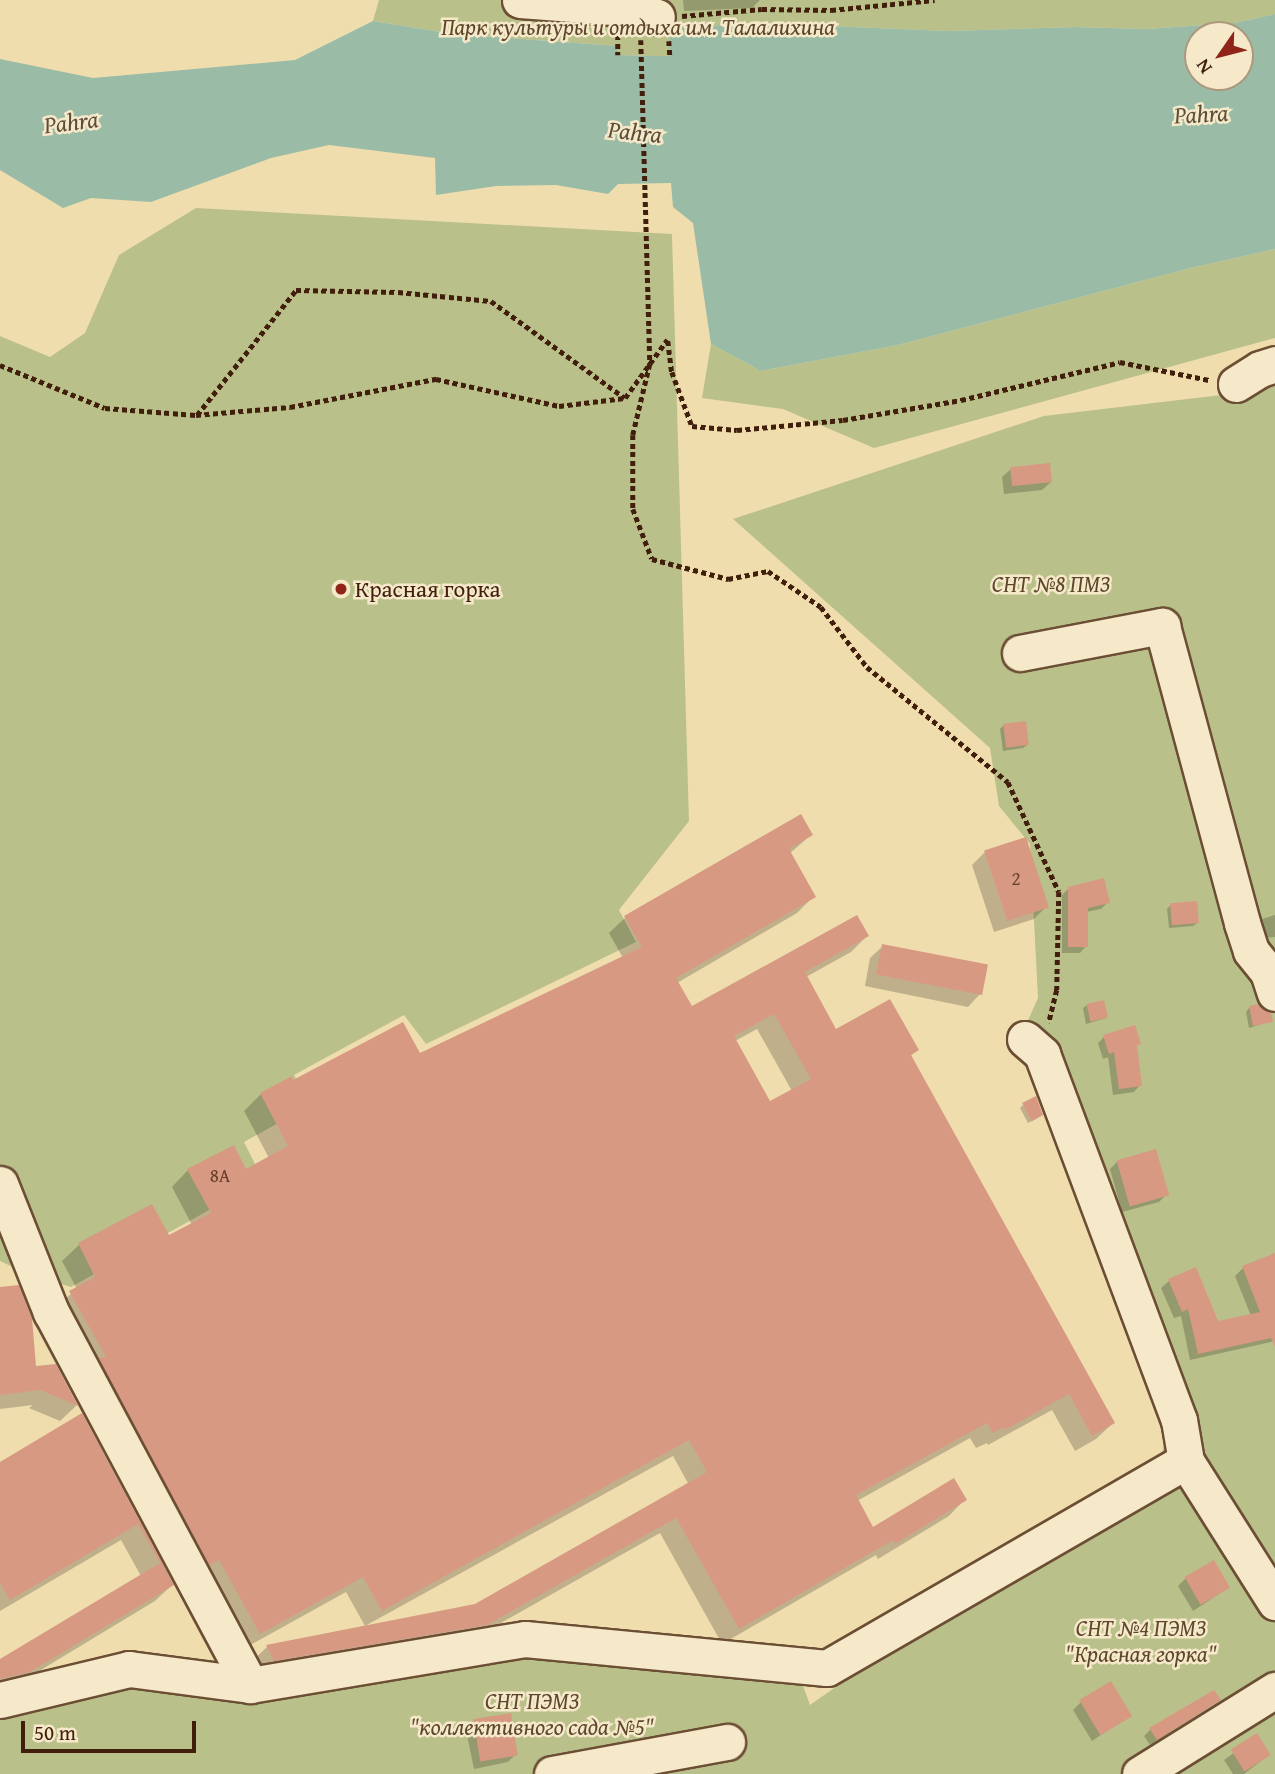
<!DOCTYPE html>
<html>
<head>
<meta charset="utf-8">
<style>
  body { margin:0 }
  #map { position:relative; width:1275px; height:1774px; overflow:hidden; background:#efddae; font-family:"Gentium Book Plus",serif }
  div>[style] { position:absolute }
  .green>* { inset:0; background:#bac08a }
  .water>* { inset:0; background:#9abca7 }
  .shadow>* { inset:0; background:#0003 }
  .building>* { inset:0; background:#d89983; transform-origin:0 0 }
  .path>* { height:4.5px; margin-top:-2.25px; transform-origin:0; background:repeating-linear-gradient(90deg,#411f0c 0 5px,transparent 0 8.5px) }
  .roads { filter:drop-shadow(2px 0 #6c4e34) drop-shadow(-2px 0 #6c4e34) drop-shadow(0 2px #6c4e34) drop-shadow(0 -2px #6c4e34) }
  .minor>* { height:35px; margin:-17.5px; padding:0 17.5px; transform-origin:17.5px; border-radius:17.5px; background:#f5e9ca }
  .dots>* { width:19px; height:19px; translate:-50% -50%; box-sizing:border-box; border:4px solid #f5e9ca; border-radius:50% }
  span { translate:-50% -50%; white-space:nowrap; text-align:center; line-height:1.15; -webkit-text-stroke:5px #f5e9ca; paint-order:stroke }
  .number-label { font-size:19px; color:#673e2a }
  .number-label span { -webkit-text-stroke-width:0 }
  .park-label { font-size:23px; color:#5f472c; font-style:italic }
  .poi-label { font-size:23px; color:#411f0c }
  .left { translate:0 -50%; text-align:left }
  .water-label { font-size:24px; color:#5c4e3a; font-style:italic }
  .north { position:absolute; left:1184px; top:21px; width:70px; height:70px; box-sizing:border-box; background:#f5e9ca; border:2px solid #ad987e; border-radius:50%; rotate:235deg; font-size:19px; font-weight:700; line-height:28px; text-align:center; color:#411f0c }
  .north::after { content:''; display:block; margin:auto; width:24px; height:32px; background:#8f2418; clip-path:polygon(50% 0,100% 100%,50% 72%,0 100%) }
  .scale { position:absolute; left:21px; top:1721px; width:175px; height:32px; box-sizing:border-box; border:4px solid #411f0c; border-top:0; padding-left:9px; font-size:21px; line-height:24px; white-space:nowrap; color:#411f0c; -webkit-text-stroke:5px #f5e9ca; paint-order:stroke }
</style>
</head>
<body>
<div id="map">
  <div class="green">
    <div style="clip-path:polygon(379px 0,1275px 0,1275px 14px,1234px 23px,1146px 29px,1075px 27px,949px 31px,758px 23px,670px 28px,670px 56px,650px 56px,617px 55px,617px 46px,454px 34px,373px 21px)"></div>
    <div style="clip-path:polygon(196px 208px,672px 234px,689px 821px,619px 910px,636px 942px,426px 1044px,404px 1015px,294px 1075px,309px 1106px,244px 1142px,263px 1180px,71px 1287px,28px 1274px,0 1261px,0 336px,50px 357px,85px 333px,119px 255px)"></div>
    <div style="clip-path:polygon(1275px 249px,1275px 338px,874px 448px,783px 409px,702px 398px,711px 344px,761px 371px,898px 345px,1191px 268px)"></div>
    <div style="clip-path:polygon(1275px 383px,1275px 1774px,0 1774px,0 1716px,136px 1679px,539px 1653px,795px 1664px,810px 1705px,987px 1581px,1145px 1482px,1163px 1450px,1166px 1414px,1040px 1080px,1013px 1054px,1038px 998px,1030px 844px,999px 806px,990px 748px,733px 519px,1044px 416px,1255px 391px)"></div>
  </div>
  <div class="water">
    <div style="clip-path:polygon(evenodd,1275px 14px,1275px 249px,1191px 268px,898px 345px,761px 371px,711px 344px,693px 223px,673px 207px,671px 183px,618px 184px,608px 194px,556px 185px,496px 186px,436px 195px,435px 158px,329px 145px,271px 158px,151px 202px,91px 198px,63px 208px,0 170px,0 59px,93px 78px,295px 60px,373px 21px,454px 34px,617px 46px,618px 55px,650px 56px,670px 56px,669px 28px,758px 23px,949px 31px,1075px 27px,1146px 29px,1234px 23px,1275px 14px,1198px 35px,1240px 35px,1240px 77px,1198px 77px,1198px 35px)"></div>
  </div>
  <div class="shadow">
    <div style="clip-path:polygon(683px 0,760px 0,752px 8px,684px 11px)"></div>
    <div style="clip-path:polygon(1011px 469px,1051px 482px,1042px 490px,1004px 494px,1002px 477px)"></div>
    <div style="clip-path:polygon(1004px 725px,1027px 745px,1023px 748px,1003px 751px,1000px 729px)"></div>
    <div style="clip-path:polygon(evenodd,811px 835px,789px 854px,814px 896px,797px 913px,677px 983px,691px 1008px,867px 936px,851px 952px,806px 977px,836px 1031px,916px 1050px,910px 1057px,1113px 1423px,1096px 1439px,1075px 1451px,1052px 1410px,988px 1445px,987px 1443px,976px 1448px,970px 1438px,857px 1501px,873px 1530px,965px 1499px,949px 1516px,878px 1559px,876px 1555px,722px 1644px,660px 1533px,469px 1641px,258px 1676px,250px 1663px,267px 1647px,476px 1605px,689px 1485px,673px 1456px,365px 1626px,346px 1592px,243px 1649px,54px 1308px,77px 1289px,62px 1261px,79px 1245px,152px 1207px,169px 1238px,192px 1225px,172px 1187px,188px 1170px,246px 1172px,269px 1158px,244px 1111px,261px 1094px,291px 1079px,293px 1082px,420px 1055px,623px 958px,609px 933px,626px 917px,811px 835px,757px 1029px,792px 1091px,770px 1104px,735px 1041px,757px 1029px)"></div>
    <div style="clip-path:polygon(985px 852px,1047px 906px,1034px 919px,994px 932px,972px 865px)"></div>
    <div style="clip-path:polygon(1069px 888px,1108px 902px,1101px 909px,1086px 912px,1086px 946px,1080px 953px,1062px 953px,1062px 895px)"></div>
    <div style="clip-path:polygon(1171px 905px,1197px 923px,1193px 926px,1169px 928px,1167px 909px)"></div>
    <div style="clip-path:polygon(1275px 915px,1275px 937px,1264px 938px,1262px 919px)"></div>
    <div style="clip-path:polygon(883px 946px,980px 994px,968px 1007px,865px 986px,870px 958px)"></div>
    <div style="clip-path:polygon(1087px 1005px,1106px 1018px,1086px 1024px,1083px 1008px)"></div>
    <div style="clip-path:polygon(1249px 1008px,1271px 1021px,1249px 1028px,1246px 1012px)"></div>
    <div style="clip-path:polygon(1104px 1037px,1139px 1043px,1135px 1047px,1140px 1085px,1134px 1092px,1113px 1095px,1108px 1057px,1103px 1059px,1098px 1043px)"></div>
    <div style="clip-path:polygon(1023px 1105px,1038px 1118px,1028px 1123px,1020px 1108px)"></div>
    <div style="clip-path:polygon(1118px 1161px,1167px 1194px,1159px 1202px,1122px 1212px,1110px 1169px)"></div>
    <div style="clip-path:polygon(1243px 1268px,1275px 1269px,1275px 1341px,1190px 1360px,1181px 1316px,1174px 1318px,1161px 1288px,1169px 1281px,1217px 1323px,1251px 1316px,1235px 1276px)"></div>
    <div style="clip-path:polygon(0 1289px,35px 1368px,55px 1365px,76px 1406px,60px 1421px,29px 1408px,33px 1405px,0 1409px)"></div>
    <div style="clip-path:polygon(81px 1415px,172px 1585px,155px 1601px,11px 1688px,0 1691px,0 1662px,141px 1576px,121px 1540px,0 1611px,0 1464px)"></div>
    <div style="clip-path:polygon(1186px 1578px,1228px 1588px,1193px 1611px,1178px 1586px)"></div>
    <div style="clip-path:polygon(1218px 1700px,1150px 1745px,1144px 1736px,1150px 1730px)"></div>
    <div style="clip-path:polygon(1081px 1702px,1130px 1715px,1092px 1741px,1073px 1710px)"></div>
    <div style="clip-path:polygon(475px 1722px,516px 1754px,508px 1762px,474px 1769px,466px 1730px)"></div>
    <div style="clip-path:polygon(1257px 1736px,1269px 1755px,1244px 1774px,1233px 1774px,1224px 1760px)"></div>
  </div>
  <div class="building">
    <div style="left:1050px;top:463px;width:19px;height:40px;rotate:84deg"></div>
    <div style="left:1026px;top:721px;width:24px;height:23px;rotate:83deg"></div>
    <div style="clip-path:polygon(evenodd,801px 814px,813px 835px,789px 849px,816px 897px,676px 978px,692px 1006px,857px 915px,869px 936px,805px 972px,836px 1029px,890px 999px,919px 1050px,911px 1055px,1115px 1423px,1092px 1436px,1069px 1394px,1005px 1430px,1004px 1427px,993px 1433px,987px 1423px,856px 1495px,873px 1527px,954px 1478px,967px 1500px,895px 1544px,893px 1540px,739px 1629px,676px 1518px,487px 1625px,274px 1661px,266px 1645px,475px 1604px,707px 1472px,689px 1440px,382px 1611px,363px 1577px,260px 1634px,219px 1560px,209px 1565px,98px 1358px,106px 1357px,69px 1291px,95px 1277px,78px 1243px,152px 1204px,169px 1235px,211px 1213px,187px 1169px,234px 1145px,246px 1169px,288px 1146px,260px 1093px,292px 1076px,293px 1080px,403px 1022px,420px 1053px,642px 947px,624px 916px,801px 814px,774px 1014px,811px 1079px,770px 1101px,734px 1036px,774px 1014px)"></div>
    <div style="left:1026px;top:837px;width:74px;height:44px;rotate:72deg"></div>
    <div style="clip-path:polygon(1104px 878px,1110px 903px,1088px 908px,1088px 947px,1068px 947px,1068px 887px)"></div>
    <div style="left:1197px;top:901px;width:22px;height:27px;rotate:85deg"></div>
    <div style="left:882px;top:944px;width:108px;height:31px;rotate:11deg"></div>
    <div style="left:1104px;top:1000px;width:18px;height:18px;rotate:77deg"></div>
    <div style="clip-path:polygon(1259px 1004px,1271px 1013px,1273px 1022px,1253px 1026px,1249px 1006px)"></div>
    <div style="clip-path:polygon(1135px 1025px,1141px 1044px,1137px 1045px,1142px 1086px,1119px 1089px,1114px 1052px,1109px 1054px,1103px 1035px)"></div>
    <div style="clip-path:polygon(1036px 1096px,1043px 1115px,1032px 1121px,1022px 1103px)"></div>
    <div style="left:1156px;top:1149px;width:48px;height:41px;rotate:74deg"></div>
    <div style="clip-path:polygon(1275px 1253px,1275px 1347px,1271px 1338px,1198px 1354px,1188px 1309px,1182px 1312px,1168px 1279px,1196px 1267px,1218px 1321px,1260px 1312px,1242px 1266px)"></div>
    <div style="clip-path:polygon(19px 1285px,32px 1318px,36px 1366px,56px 1364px,78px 1406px,40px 1390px,0 1395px,0 1287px)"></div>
    <div style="clip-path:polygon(82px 1413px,174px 1585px,30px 1672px,0 1679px,0 1659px,160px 1563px,138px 1524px,10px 1600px,0 1583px,0 1462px)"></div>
    <div style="left:1214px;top:1560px;width:32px;height:34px;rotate:60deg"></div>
    <div style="left:1111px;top:1681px;width:41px;height:37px;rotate:59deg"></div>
    <div style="clip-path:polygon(1214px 1690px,1221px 1700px,1157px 1740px,1149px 1728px)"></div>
    <div style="left:511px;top:1713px;width:43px;height:38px;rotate:81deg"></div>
    <div style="left:1257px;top:1733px;width:26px;height:31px;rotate:58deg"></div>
  </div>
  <div class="path">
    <div style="left:682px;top:16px;width:80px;rotate:-5deg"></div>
    <div style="left:762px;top:9px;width:69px;rotate:0.8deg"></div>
    <div style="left:831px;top:10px;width:104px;rotate:-5.5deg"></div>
    <div style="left:618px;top:35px;width:20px;rotate:90deg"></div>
    <div style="left:641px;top:40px;width:324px;rotate:88.4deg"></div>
    <div style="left:650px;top:364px;width:73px;rotate:103.5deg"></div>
    <div style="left:633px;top:435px;width:74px;rotate:90deg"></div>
    <div style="left:633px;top:509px;width:53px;rotate:69.2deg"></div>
    <div style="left:652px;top:559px;width:79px;rotate:14.7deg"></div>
    <div style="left:728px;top:579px;width:41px;rotate:-11.3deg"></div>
    <div style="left:768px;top:571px;width:64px;rotate:34.2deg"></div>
    <div style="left:821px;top:607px;width:76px;rotate:52.5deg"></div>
    <div style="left:867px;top:667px;width:182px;rotate:39.2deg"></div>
    <div style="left:1008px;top:782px;width:121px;rotate:65.1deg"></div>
    <div style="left:1059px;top:892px;width:98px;rotate:91.2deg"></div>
    <div style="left:1057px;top:990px;width:34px;rotate:104deg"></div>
    <div style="left:669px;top:41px;width:14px;rotate:86deg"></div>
    <div style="left:668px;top:341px;width:31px;rotate:83deg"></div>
    <div style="left:672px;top:372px;width:58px;rotate:69.7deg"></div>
    <div style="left:692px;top:426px;width:45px;rotate:5.1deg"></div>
    <div style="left:737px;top:430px;width:106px;rotate:-5.4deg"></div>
    <div style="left:843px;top:420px;width:120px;rotate:-9.6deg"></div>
    <div style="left:961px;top:400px;width:163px;rotate:-13.4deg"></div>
    <div style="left:1120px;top:362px;width:91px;rotate:11.4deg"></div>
    <div style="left:0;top:365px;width:113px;rotate:22.3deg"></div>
    <div style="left:105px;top:408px;width:91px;rotate:4.4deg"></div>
    <div style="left:196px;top:415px;width:94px;rotate:-4.9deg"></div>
    <div style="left:290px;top:407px;width:149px;rotate:-10.9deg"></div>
    <div style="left:436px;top:379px;width:126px;rotate:12.4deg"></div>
    <div style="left:559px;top:406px;width:66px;rotate:-6.9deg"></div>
    <div style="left:625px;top:398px;width:72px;rotate:-54.1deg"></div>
    <div style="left:197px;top:415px;width:159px;rotate:-51.6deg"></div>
    <div style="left:296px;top:290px;width:102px;rotate:1.1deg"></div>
    <div style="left:398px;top:292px;width:93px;rotate:5.5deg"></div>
    <div style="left:491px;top:301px;width:165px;rotate:35.9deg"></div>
  </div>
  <div class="roads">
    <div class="minor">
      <div style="left:520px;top:0;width:106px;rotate:4.3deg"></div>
      <div style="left:626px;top:8px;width:32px;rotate:16deg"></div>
      <div style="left:1236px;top:384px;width:28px;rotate:-32deg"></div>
      <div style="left:1260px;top:369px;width:16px;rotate:-18deg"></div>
      <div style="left:1020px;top:653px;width:145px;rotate:-10.8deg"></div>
      <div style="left:1162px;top:626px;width:308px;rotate:74.9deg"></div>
      <div style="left:1242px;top:923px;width:29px;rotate:72deg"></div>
      <div style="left:1251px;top:951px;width:27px;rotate:51deg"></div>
      <div style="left:1268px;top:972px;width:22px;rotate:72deg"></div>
      <div style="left:1025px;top:1039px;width:23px;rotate:41deg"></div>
      <div style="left:1042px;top:1054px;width:391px;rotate:69.5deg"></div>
      <div style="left:1179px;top:1420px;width:42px;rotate:80.3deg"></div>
      <div style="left:0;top:1184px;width:138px;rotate:68.3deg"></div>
      <div style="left:51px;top:1312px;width:423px;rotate:61.9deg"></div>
      <div style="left:0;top:1700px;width:133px;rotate:-13.5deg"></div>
      <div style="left:129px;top:1669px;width:122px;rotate:7.5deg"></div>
      <div style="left:250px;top:1685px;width:279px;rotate:-9.5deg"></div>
      <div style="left:525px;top:1639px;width:303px;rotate:5.5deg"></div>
      <div style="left:827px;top:1668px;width:414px;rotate:-30deg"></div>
      <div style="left:1186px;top:1461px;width:167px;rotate:57.7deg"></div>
      <div style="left:552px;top:1774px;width:178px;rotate:-10.4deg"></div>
      <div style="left:1140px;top:1774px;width:159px;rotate:-31.9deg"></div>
    </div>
  </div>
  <div class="dots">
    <div style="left:341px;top:589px;background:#8f2418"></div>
  </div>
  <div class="number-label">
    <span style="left:1016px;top:879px">2</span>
    <span style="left:220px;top:1176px">8А</span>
  </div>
  <div class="park-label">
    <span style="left:638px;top:27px">Парк культуры и отдыха им. Талалихина</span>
    <span style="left:1051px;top:584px">СНТ №8 ПМЗ</span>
    <span style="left:1141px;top:1641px">СНТ №4 ПЭМЗ<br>"Красная горка"</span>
    <span style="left:532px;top:1714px">СНТ ПЭМЗ<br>"коллективного сада №5"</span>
  </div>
  <div class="poi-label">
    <span class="left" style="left:355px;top:589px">Красная горка</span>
  </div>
  <div class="water-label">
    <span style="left:1201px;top:114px;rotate:-3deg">Pahra</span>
    <span style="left:71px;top:122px;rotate:-7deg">Pahra</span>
    <span style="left:635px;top:132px;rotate:6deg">Pahra</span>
  </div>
  <div class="north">N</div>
  <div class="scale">50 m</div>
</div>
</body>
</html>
